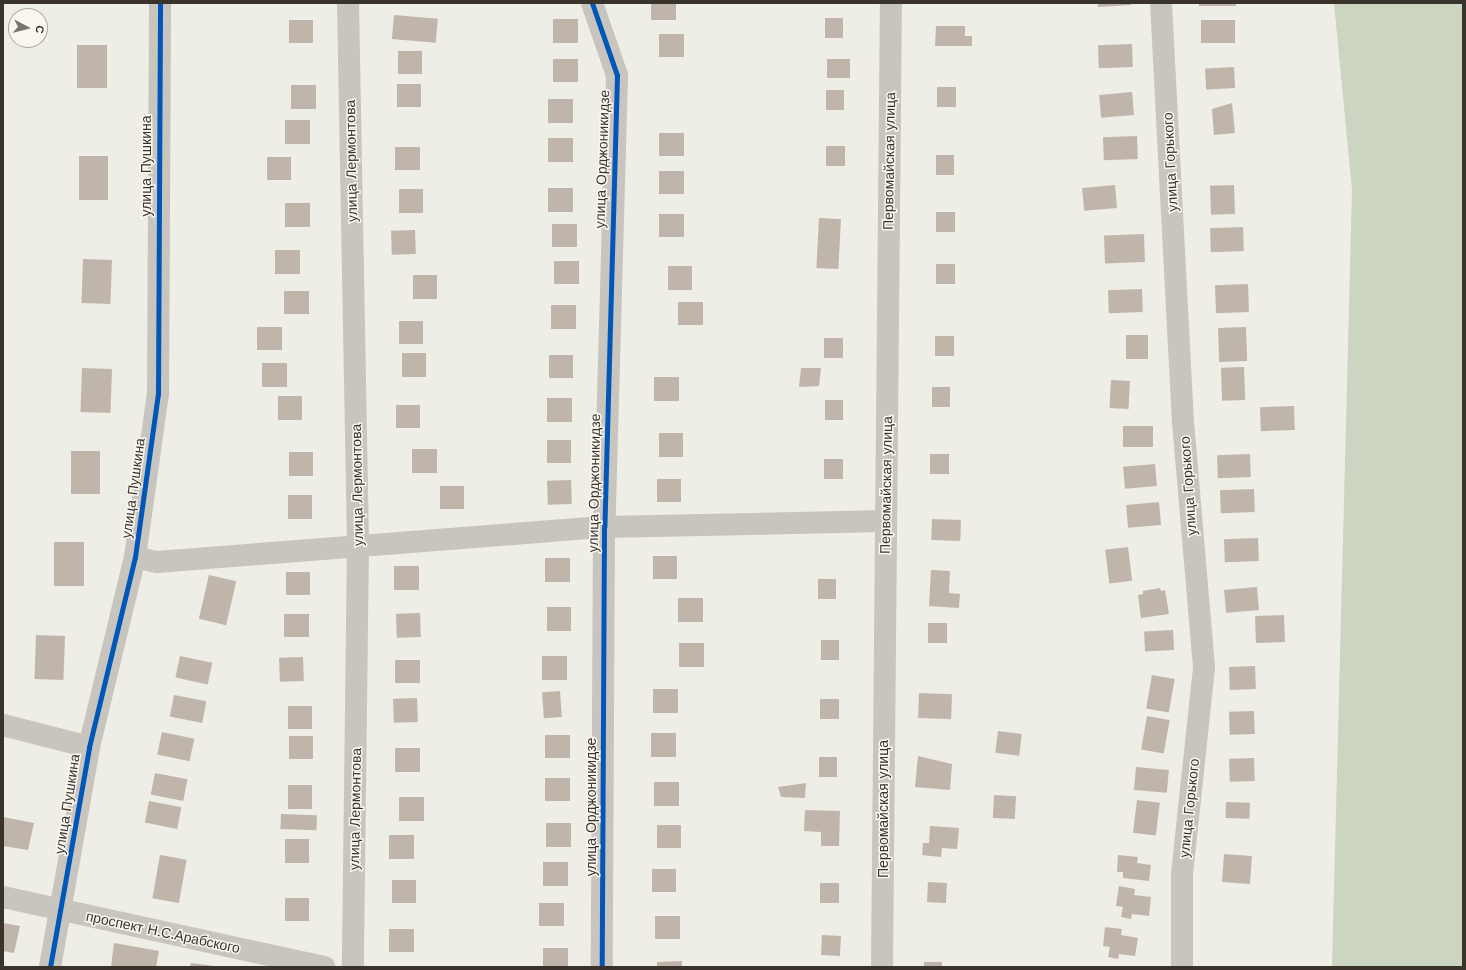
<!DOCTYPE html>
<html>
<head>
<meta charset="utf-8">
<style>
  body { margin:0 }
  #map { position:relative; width:1466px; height:970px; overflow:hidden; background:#eeede6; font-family:"Work Sans",sans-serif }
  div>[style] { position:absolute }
  .green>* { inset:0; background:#ccd4c2 }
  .building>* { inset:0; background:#c0b5aa; transform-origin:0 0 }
  .minor>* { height:22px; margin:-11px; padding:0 11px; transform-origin:11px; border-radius:11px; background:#c8c4be }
  .cycleway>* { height:5px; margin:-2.5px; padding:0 2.5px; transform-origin:2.5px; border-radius:2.5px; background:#0057b8 }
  span { translate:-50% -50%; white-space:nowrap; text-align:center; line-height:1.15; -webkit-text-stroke:3px #f9f7ef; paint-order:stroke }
  .street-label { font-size:14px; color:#39332c }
  .frame { position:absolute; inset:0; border:4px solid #39332c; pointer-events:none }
  .north { position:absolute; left:8px; top:8px; width:40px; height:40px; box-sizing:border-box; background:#f9f7ef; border:1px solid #aca9a1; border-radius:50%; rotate:97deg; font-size:11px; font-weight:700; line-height:16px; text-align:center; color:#39332c }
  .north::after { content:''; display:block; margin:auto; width:14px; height:18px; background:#78746d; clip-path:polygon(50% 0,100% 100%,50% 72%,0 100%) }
</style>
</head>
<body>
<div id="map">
  <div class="green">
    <div style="clip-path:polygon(1334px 3px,1463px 3px,1463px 967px,1332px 967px,1352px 190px)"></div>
  </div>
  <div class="building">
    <div style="left:651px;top:3px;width:25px;height:17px"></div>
    <div style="clip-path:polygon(1098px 3px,1131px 3px,1131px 5px,1098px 7px)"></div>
    <div style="left:1199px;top:3px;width:37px;height:3px"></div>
    <div style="left:394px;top:15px;width:44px;height:24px;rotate:5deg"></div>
    <div style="left:825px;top:18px;width:18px;height:20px"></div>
    <div style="left:578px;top:19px;width:24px;height:25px;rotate:90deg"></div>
    <div style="left:289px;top:20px;width:24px;height:23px"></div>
    <div style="left:1201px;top:20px;width:34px;height:23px"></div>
    <div style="clip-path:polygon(936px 26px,965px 26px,965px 36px,972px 36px,972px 46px,935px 46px)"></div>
    <div style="left:659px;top:34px;width:25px;height:23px"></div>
    <div style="left:1132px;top:44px;width:23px;height:34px;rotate:88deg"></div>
    <div style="left:77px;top:45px;width:30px;height:43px"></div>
    <div style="left:398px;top:51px;width:24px;height:23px"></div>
    <div style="left:553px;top:59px;width:25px;height:23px"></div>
    <div style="left:827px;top:59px;width:23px;height:19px"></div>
    <div style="left:1234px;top:67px;width:21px;height:29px;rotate:87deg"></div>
    <div style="left:397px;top:84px;width:24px;height:23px"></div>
    <div style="left:291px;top:85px;width:25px;height:24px"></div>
    <div style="left:937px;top:87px;width:19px;height:20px"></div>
    <div style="left:826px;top:90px;width:18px;height:20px"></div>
    <div style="left:1132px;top:92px;width:23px;height:33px;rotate:85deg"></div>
    <div style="left:573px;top:99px;width:24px;height:25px;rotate:90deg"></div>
    <div style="clip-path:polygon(1232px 103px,1235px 133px,1214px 135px,1212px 109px)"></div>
    <div style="left:285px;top:120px;width:25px;height:24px"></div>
    <div style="left:659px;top:133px;width:25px;height:23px"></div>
    <div style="left:1137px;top:136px;width:23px;height:34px;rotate:88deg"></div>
    <div style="left:548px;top:138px;width:25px;height:24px"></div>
    <div style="left:826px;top:146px;width:19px;height:20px"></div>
    <div style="left:395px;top:147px;width:25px;height:23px"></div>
    <div style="left:936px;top:155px;width:18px;height:20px"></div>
    <div style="left:79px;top:156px;width:29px;height:44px"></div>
    <div style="left:267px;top:157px;width:24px;height:23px"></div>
    <div style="left:659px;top:171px;width:25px;height:23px"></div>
    <div style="left:1115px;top:185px;width:23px;height:33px;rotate:85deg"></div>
    <div style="left:1234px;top:185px;width:29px;height:24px;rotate:88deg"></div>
    <div style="left:548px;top:188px;width:25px;height:24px"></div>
    <div style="left:399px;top:189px;width:24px;height:24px"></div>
    <div style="left:285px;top:203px;width:25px;height:24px"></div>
    <div style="left:955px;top:212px;width:20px;height:19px;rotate:90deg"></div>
    <div style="left:659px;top:214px;width:25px;height:23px"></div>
    <div style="left:819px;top:218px;width:22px;height:50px;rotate:3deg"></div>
    <div style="left:552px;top:224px;width:25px;height:23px"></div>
    <div style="left:1243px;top:227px;width:24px;height:33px;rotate:88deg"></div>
    <div style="left:415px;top:230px;width:24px;height:24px;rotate:88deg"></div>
    <div style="left:1144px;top:234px;width:28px;height:40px;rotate:88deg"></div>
    <div style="left:275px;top:250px;width:25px;height:24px"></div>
    <div style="left:83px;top:259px;width:29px;height:44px;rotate:2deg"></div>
    <div style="left:554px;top:261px;width:25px;height:23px"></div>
    <div style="left:936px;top:264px;width:19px;height:20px"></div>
    <div style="left:692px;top:266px;width:24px;height:24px;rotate:90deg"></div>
    <div style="left:437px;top:275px;width:24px;height:24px;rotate:90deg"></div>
    <div style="left:1248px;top:284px;width:28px;height:33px;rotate:88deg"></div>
    <div style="left:1142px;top:289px;width:23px;height:34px;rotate:88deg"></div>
    <div style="left:284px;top:291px;width:25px;height:23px"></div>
    <div style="left:678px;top:302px;width:25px;height:23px"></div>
    <div style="left:551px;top:305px;width:25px;height:24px"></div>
    <div style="left:399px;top:321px;width:24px;height:23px"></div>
    <div style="left:257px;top:327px;width:25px;height:23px"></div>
    <div style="left:1246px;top:327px;width:34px;height:28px;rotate:88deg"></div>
    <div style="left:1126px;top:335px;width:22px;height:24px"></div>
    <div style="left:935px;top:336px;width:19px;height:20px"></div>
    <div style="left:824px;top:338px;width:19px;height:20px"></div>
    <div style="left:426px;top:353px;width:24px;height:24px;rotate:90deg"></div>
    <div style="left:549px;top:355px;width:24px;height:23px"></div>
    <div style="left:262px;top:363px;width:25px;height:24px"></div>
    <div style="left:1244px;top:367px;width:33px;height:23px;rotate:88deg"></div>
    <div style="left:82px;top:368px;width:30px;height:44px;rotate:2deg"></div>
    <div style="clip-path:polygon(801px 368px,821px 368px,819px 386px,799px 387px)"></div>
    <div style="left:654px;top:377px;width:25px;height:24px"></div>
    <div style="left:1111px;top:380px;width:19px;height:28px;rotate:3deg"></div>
    <div style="left:932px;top:387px;width:18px;height:20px"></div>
    <div style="left:302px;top:396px;width:24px;height:24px;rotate:90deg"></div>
    <div style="left:547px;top:398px;width:25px;height:24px"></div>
    <div style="left:843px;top:400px;width:20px;height:18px;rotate:90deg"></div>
    <div style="left:396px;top:405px;width:24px;height:23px"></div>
    <div style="left:1294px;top:406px;width:24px;height:34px;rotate:88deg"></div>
    <div style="left:1123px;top:426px;width:30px;height:21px"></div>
    <div style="left:659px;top:433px;width:24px;height:24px"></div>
    <div style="left:547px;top:440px;width:24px;height:23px"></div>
    <div style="left:412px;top:449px;width:25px;height:24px"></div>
    <div style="left:71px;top:451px;width:29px;height:43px"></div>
    <div style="left:289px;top:452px;width:24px;height:24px"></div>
    <div style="left:930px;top:454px;width:19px;height:20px"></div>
    <div style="left:1250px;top:454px;width:23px;height:33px;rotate:88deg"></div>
    <div style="left:824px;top:459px;width:19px;height:20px"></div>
    <div style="left:1155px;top:464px;width:22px;height:32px;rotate:85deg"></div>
    <div style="left:657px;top:479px;width:24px;height:23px"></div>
    <div style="left:571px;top:480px;width:24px;height:24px;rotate:88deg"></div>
    <div style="left:440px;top:486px;width:24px;height:23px"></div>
    <div style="left:1254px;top:489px;width:23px;height:34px;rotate:88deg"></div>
    <div style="left:312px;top:495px;width:24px;height:24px;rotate:90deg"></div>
    <div style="left:1159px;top:502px;width:23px;height:33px;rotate:85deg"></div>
    <div style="left:932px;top:519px;width:29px;height:21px;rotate:2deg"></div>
    <div style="left:1258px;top:538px;width:23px;height:34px;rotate:88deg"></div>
    <div style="left:54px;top:542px;width:30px;height:44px"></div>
    <div style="left:1128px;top:547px;width:34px;height:23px;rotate:83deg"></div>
    <div style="left:653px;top:556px;width:24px;height:23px"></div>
    <div style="left:545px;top:558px;width:25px;height:24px"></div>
    <div style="left:394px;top:566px;width:25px;height:24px"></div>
    <div style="clip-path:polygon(931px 570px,950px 571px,949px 593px,960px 594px,959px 608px,929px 606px)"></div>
    <div style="left:286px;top:572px;width:24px;height:23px"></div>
    <div style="left:209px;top:575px;width:28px;height:45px;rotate:13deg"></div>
    <div style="left:818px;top:579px;width:18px;height:20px"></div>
    <div style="left:1257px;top:587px;width:23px;height:33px;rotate:85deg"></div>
    <div style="clip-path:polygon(1160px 588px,1161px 591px,1165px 590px,1169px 614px,1141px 618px,1138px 595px,1143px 594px,1143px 591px)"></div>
    <div style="left:703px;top:598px;width:24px;height:25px;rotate:90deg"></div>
    <div style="left:547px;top:607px;width:24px;height:24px"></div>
    <div style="left:420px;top:613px;width:24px;height:24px;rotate:88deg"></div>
    <div style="left:284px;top:614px;width:25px;height:23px"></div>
    <div style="left:1284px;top:615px;width:27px;height:29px;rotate:88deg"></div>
    <div style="left:928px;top:623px;width:19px;height:20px"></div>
    <div style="left:1173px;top:630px;width:20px;height:29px;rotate:87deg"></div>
    <div style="left:36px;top:635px;width:29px;height:44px;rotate:2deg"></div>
    <div style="left:821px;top:640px;width:18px;height:20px"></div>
    <div style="left:679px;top:643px;width:25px;height:24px"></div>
    <div style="left:180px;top:656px;width:33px;height:22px;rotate:12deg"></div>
    <div style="left:542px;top:656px;width:25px;height:24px"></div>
    <div style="left:303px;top:657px;width:24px;height:24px;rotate:88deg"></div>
    <div style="left:395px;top:660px;width:25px;height:23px"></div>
    <div style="left:1255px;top:666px;width:23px;height:26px;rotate:88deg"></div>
    <div style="left:1152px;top:675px;width:23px;height:34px;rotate:10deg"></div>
    <div style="left:678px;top:689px;width:24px;height:25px;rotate:90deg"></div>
    <div style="left:560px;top:691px;width:26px;height:18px;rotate:86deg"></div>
    <div style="left:919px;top:693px;width:33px;height:25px;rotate:2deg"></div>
    <div style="left:174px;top:695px;width:33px;height:22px;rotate:11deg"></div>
    <div style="left:417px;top:698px;width:24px;height:24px;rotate:88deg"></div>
    <div style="left:820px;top:699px;width:19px;height:20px"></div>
    <div style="left:288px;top:706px;width:24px;height:23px"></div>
    <div style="left:1254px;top:711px;width:23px;height:25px;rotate:88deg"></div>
    <div style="left:1147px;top:716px;width:23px;height:34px;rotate:10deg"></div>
    <div style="left:998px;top:731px;width:24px;height:22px;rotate:7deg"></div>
    <div style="left:162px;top:732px;width:33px;height:23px;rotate:12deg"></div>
    <div style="left:651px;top:733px;width:25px;height:24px"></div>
    <div style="left:545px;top:735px;width:25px;height:23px"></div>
    <div style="left:289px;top:736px;width:24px;height:23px"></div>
    <div style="left:420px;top:748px;width:24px;height:25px;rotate:90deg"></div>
    <div style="clip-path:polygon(918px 756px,952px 764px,950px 790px,915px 787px)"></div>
    <div style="left:819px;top:757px;width:18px;height:20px"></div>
    <div style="left:1254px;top:758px;width:23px;height:25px;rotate:88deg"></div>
    <div style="left:1136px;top:767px;width:33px;height:23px;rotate:5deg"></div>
    <div style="left:155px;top:773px;width:33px;height:22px;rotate:11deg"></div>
    <div style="left:545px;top:778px;width:25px;height:23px"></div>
    <div style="left:654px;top:782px;width:25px;height:24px"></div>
    <div style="clip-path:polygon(806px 783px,805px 798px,781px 797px,778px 787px)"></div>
    <div style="left:312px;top:785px;width:24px;height:24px;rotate:90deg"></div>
    <div style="left:994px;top:795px;width:22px;height:23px;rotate:3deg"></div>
    <div style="left:424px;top:797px;width:24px;height:25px;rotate:90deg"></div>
    <div style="left:1137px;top:800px;width:23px;height:33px;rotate:7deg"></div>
    <div style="left:149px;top:801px;width:33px;height:22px;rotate:11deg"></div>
    <div style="left:1226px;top:802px;width:24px;height:16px;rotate:2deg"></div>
    <div style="clip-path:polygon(805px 810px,840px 811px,839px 846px,821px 846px,821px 832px,804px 831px)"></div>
    <div style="left:281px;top:814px;width:36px;height:15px;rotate:2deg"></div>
    <div style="clip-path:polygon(3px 817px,34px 823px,28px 850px,3px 846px)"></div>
    <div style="left:546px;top:823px;width:25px;height:24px"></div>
    <div style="left:657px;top:825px;width:24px;height:23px"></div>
    <div style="clip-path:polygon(930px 826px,959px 828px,957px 849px,942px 848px,941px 857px,922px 855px,923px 843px,929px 843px)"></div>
    <div style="left:414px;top:835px;width:24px;height:25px;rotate:90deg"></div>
    <div style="left:309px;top:839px;width:24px;height:24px;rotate:90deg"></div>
    <div style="left:1224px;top:854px;width:28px;height:28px;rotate:4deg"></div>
    <div style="left:160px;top:855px;width:27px;height:44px;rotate:10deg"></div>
    <div style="clip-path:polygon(1118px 855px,1138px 857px,1137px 863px,1151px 865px,1149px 881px,1123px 878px,1123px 872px,1117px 872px)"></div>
    <div style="left:568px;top:862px;width:24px;height:25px;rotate:90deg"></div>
    <div style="left:652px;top:869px;width:24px;height:23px"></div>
    <div style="left:392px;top:880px;width:24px;height:23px"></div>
    <div style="left:928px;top:882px;width:19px;height:20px;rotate:3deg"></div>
    <div style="left:839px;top:883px;width:20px;height:19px;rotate:90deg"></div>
    <div style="clip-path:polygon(1119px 886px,1135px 889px,1134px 895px,1151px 897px,1149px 916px,1132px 914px,1131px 919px,1121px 917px,1123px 907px,1116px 906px)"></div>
    <div style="left:285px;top:898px;width:24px;height:23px"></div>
    <div style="left:539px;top:903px;width:25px;height:23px"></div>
    <div style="left:655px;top:916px;width:25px;height:23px"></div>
    <div style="clip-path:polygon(3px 923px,20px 926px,14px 953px,3px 951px)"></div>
    <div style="clip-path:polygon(1105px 927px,1122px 929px,1121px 935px,1138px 938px,1135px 956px,1119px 954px,1118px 959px,1108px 957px,1110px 947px,1103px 946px)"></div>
    <div style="left:389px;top:929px;width:25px;height:23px"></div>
    <div style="left:822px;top:935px;width:19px;height:20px;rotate:3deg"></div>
    <div style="clip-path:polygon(114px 943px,159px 951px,156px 967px,111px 967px)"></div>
    <div style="left:543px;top:948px;width:25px;height:19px"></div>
    <div style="clip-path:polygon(682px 961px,682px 967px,657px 967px,657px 962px)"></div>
    <div style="left:924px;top:962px;width:18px;height:5px"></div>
    <div style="clip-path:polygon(191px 963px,214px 966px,214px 967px,190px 967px)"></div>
  </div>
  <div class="minor">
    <div style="left:348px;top:3px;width:541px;rotate:88.94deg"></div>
    <div style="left:358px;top:544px;width:423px;rotate:90.7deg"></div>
    <div style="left:592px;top:3px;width:76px;rotate:70.9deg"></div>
    <div style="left:617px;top:75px;width:452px;rotate:91.6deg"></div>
    <div style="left:604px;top:527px;width:440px;rotate:90.3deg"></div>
    <div style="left:1161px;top:3px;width:420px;rotate:87deg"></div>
    <div style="left:1183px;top:422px;width:247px;rotate:85.1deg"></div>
    <div style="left:1204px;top:668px;width:207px;rotate:96.1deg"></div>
    <div style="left:1182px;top:874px;width:93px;rotate:90deg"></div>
    <div style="left:135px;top:557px;width:23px;rotate:13deg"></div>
    <div style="left:157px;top:562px;width:448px;rotate:-4.5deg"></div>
    <div style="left:604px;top:527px;width:281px;rotate:-1.2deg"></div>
    <div style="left:3px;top:725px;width:89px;rotate:14.3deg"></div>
    <div style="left:3px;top:897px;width:329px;rotate:12.3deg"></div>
    <div style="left:50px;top:967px;width:223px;rotate:-79.9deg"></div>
    <div style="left:89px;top:747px;width:195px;rotate:-76.4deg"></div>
    <div style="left:135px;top:557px;width:165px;rotate:-82deg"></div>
    <div style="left:158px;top:394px;width:391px;rotate:-89.7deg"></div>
    <div style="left:882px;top:967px;width:964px;rotate:-89.47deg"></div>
  </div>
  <div class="cycleway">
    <div style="left:592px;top:3px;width:76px;rotate:70.9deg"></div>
    <div style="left:617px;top:75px;width:452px;rotate:91.6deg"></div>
    <div style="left:604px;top:527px;width:440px;rotate:90.3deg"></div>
    <div style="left:50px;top:967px;width:223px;rotate:-79.9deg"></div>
    <div style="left:89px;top:747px;width:195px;rotate:-76.4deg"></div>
    <div style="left:135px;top:557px;width:165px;rotate:-82deg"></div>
    <div style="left:158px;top:394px;width:391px;rotate:-89.7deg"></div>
  </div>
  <div class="street-label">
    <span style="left:602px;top:159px;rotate:-88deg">улица Орджоникидзе</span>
    <span style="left:351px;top:161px;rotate:-91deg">улица Лермонтова</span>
    <span style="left:889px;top:161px;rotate:-89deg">Первомайская улица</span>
    <span style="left:1170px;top:162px;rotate:-93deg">улица Горького</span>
    <span style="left:146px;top:166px;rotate:-90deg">улица Пушкина</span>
    <span style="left:594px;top:483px;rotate:-89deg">улица Орджоникидзе</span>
    <span style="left:357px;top:485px;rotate:-91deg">улица Лермонтова</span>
    <span style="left:886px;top:485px;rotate:-89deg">Первомайская улица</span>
    <span style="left:1188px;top:486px;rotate:-94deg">улица Горького</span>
    <span style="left:133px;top:488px;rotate:-82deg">улица Пушкина</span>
    <span style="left:67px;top:804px;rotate:-81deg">улица Пушкина</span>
    <span style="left:591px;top:807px;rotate:-90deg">улица Орджоникидзе</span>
    <span style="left:1189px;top:808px;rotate:-84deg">улица Горького</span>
    <span style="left:355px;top:809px;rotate:-89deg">улица Лермонтова</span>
    <span style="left:883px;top:809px;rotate:-90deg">Первомайская улица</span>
    <span style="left:163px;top:932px;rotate:12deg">проспект Н.С.Арабского</span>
  </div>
  <div class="frame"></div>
  <div class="north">С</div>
</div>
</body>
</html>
